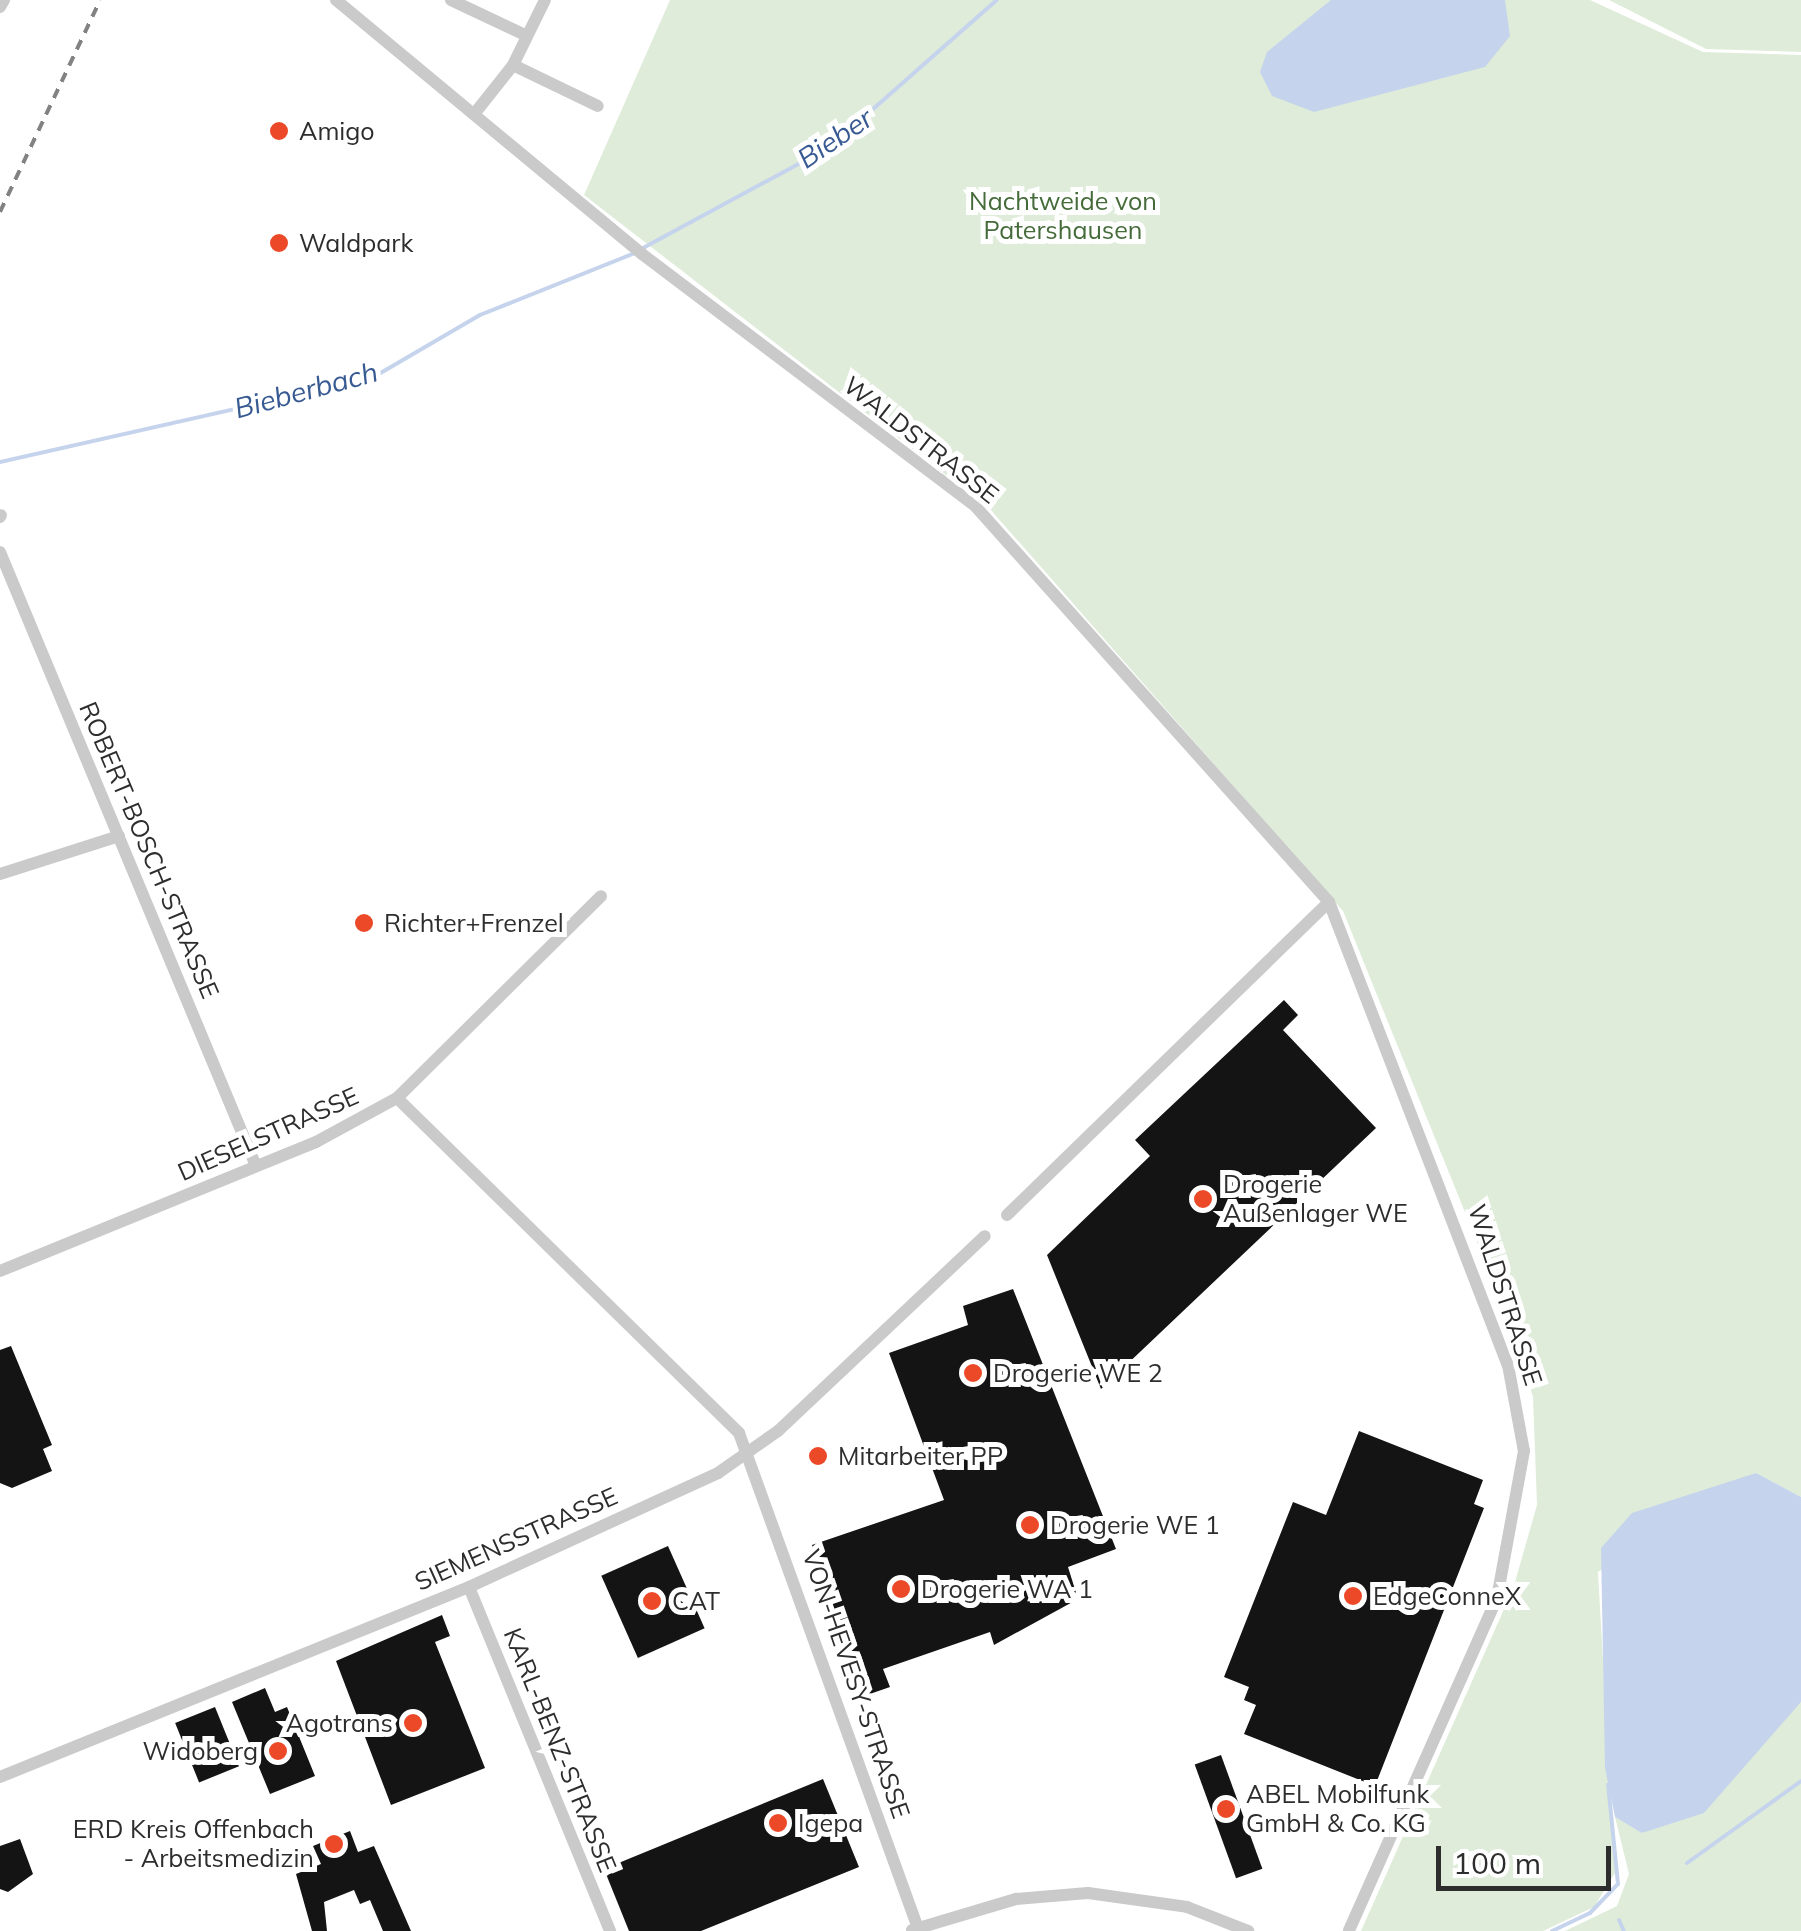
<!DOCTYPE html>
<html>
<head>
<meta charset="utf-8">
<style>
  body { margin:0 }
  #map { position:relative; width:1801px; height:1931px; overflow:hidden; background:#fff; font-family:Mulish,sans-serif }
  div>[style] { position:absolute }
  .green>* { inset:0; background:#dfecda }
  .water>* { inset:0; background:#c5d4ec }
  .stream>* { height:4px; margin:-2px; padding:0 2px; transform-origin:2px; border-radius:2px; background:#c5d4ec }
  .building>* { inset:0; background:#141414; transform-origin:0 0 }
  .minor>* { height:12px; margin:-6px; padding:0 6px; transform-origin:6px; border-radius:6px; background:#cacaca }
  .rail>* { height:4px; margin-top:-2px; transform-origin:0; background:repeating-linear-gradient(90deg,#828282 0 10px,transparent 0 18px) }
  .dots>* { width:28px; height:28px; translate:-50% -50%; box-sizing:border-box; border:5px solid #fff; border-radius:50% }
  span { translate:-50% -50%; white-space:nowrap; text-align:center; line-height:1.15; -webkit-text-stroke:10px #fff; paint-order:stroke }
  .poi-label { font-size:25px; color:#2d2d2d }
  .left { translate:0 -50%; text-align:left }
  .right { translate:-100% -50%; text-align:right }
  .park-label { font-size:25px; color:#446b39 }
  .street-label { font-size:25px; color:#2d2d2d }
  .water-label { font-size:28px; color:#385a92; font-style:italic }
  .scale { position:absolute; left:1436px; top:1846px; width:175px; height:45px; box-sizing:border-box; border:5px solid #2d2d2d; border-top:0; padding-left:12px; font-size:30px; line-height:35px; white-space:nowrap; color:#2d2d2d; -webkit-text-stroke:8px #fff; paint-order:stroke }
</style>
</head>
<body>
<div id="map">
  <div class="green">
    <div style="clip-path:polygon(670px 0,1590px 0,1703px 52px,1801px 55px,1801px 1497px,1755px 1473px,1598px 1572px,1615px 1873px,1594px 1907px,1543px 1931px,1361px 1931px,1513px 1589px,1537px 1505px,1533px 1397px,1507px 1316px,1343px 911px,990px 509px,584px 195px)"></div>
    <div style="clip-path:polygon(1609px 0,1801px 0,1801px 52px,1706px 49px)"></div>
    <div style="clip-path:polygon(1801px 1702px,1801px 1931px,1565px 1931px,1617px 1906px,1629px 1874px,1615px 1817px,1643px 1833px)"></div>
  </div>
  <div class="water">
    <div style="clip-path:polygon(1331px 0,1505px 0,1510px 36px,1485px 67px,1314px 112px,1272px 96px,1260px 72px,1267px 52px)"></div>
    <div style="clip-path:polygon(1756px 1473px,1801px 1497px,1801px 1702px,1704px 1813px,1642px 1833px,1615px 1817px,1605px 1768px,1601px 1548px,1632px 1513px)"></div>
  </div>
  <div class="stream">
    <div style="left:643px;top:248px;width:213px;rotate:-28.4deg"></div>
    <div style="left:830px;top:147px;width:222px;rotate:-41.4deg"></div>
    <div style="left:0;top:462px;width:381px;rotate:-12.7deg"></div>
    <div style="left:372px;top:378px;width:125px;rotate:-30.3deg"></div>
    <div style="left:480px;top:315px;width:167px;rotate:-21.8deg"></div>
    <div style="left:1687px;top:1863px;width:140px;rotate:-35.7deg"></div>
    <div style="left:1619px;top:1920px;width:12px;rotate:66deg"></div>
    <div style="left:1552px;top:1931px;width:42px;rotate:-25.3deg"></div>
    <div style="left:1590px;top:1913px;width:40px;rotate:-46deg"></div>
    <div style="left:1618px;top:1884px;width:100px;rotate:-95.7deg"></div>
  </div>
  <div class="building">
    <div style="clip-path:polygon(1284px 1000px,1298px 1015px,1283px 1030px,1376px 1128px,1101px 1389px,1047px 1255px,1150px 1156px,1135px 1140px)"></div>
    <div style="clip-path:polygon(1013px 1289px,1116px 1549px,1068px 1567px,1078px 1599px,994px 1645px,990px 1632px,883px 1669px,890px 1687px,864px 1696px,812px 1545px,944px 1500px,889px 1353px,968px 1325px,963px 1306px)"></div>
    <div style="clip-path:polygon(11px 1346px,52px 1445px,43px 1449px,52px 1471px,12px 1488px,0 1483px,0 1350px)"></div>
    <div style="clip-path:polygon(1359px 1431px,1483px 1480px,1474px 1504px,1484px 1508px,1375px 1786px,1244px 1734px,1256px 1705px,1244px 1700px,1249px 1687px,1224px 1677px,1293px 1502px,1326px 1515px)"></div>
    <div style="left:668px;top:1546px;width:90px;height:73px;rotate:66deg"></div>
    <div style="clip-path:polygon(442px 1615px,450px 1636px,435px 1642px,485px 1768px,391px 1805px,336px 1661px)"></div>
    <div style="clip-path:polygon(265px 1688px,275px 1712px,287px 1707px,315px 1776px,270px 1794px,232px 1702px)"></div>
    <div style="left:215px;top:1707px;width:64px;height:43px;rotate:68deg"></div>
    <div style="left:1221px;top:1755px;width:121px;height:28px;rotate:70deg"></div>
    <div style="clip-path:polygon(823px 1779px,859px 1867px,701px 1931px,629px 1931px,604px 1869px)"></div>
    <div style="clip-path:polygon(350px 1831px,358px 1852px,374px 1846px,411px 1931px,383px 1931px,370px 1900px,360px 1904px,354px 1890px,324px 1902px,327px 1931px,312px 1931px,296px 1874px,321px 1864px,313px 1846px)"></div>
    <div style="clip-path:polygon(20px 1839px,33px 1874px,8px 1892px,0 1889px,0 1846px)"></div>
  </div>
  <div class="minor">
    <div style="left:336px;top:0;width:398px;rotate:39.7deg"></div>
    <div style="left:642px;top:254px;width:419px;rotate:37.1deg"></div>
    <div style="left:976px;top:507px;width:530px;rotate:48.21deg"></div>
    <div style="left:1329px;top:902px;width:496px;rotate:68.9deg"></div>
    <div style="left:1508px;top:1365px;width:87px;rotate:79.5deg"></div>
    <div style="left:1524px;top:1451px;width:149px;rotate:100.4deg"></div>
    <div style="left:1497px;top:1598px;width:364px;rotate:114deg"></div>
    <div style="left:451px;top:0;width:84px;rotate:25.3deg"></div>
    <div style="left:0;top:7px;width:8px;rotate:-60deg"></div>
    <div style="left:513px;top:65px;width:94px;rotate:25.8deg"></div>
    <div style="left:475px;top:113px;width:61px;rotate:-51.6deg"></div>
    <div style="left:513px;top:65px;width:72px;rotate:-63.8deg"></div>
    <div style="left:0;top:517px;width:2px;rotate:-63deg"></div>
    <div style="left:0;top:552px;width:665px;rotate:67.37deg"></div>
    <div style="left:0;top:874px;width:125px;rotate:-17.7deg"></div>
    <div style="left:397px;top:1098px;width:479px;rotate:44.4deg"></div>
    <div style="left:739px;top:1433px;width:530px;rotate:70.13deg"></div>
    <div style="left:1007px;top:1215px;width:449px;rotate:-44.2deg"></div>
    <div style="left:0;top:1271px;width:341px;rotate:-22.2deg"></div>
    <div style="left:316px;top:1142px;width:92px;rotate:-28.5deg"></div>
    <div style="left:397px;top:1098px;width:287px;rotate:-44.7deg"></div>
    <div style="left:469px;top:1587px;width:372px;rotate:67.7deg"></div>
    <div style="left:0;top:1777px;width:506px;rotate:-22.05deg"></div>
    <div style="left:469px;top:1587px;width:274px;rotate:-24.6deg"></div>
    <div style="left:718px;top:1473px;width:73px;rotate:-35deg"></div>
    <div style="left:778px;top:1431px;width:284px;rotate:-43.3deg"></div>
    <div style="left:912px;top:1930px;width:109px;rotate:-16.6deg"></div>
    <div style="left:1016px;top:1899px;width:72px;rotate:-4.8deg"></div>
    <div style="left:1088px;top:1893px;width:100px;rotate:8deg"></div>
    <div style="left:1187px;top:1907px;width:66px;rotate:21.5deg"></div>
  </div>
  <div class="rail">
    <div style="left:0;top:212px;width:234px;rotate:-64.7deg"></div>
  </div>
  <div class="dots">
    <div style="left:279px;top:131px;background:#ec4928"></div>
    <div style="left:279px;top:243px;background:#ec4928"></div>
    <div style="left:364px;top:923px;background:#ec4928"></div>
    <div style="left:1203px;top:1199px;background:#ec4928"></div>
    <div style="left:973px;top:1373px;background:#ec4928"></div>
    <div style="left:818px;top:1456px;background:#ec4928"></div>
    <div style="left:1030px;top:1525px;background:#ec4928"></div>
    <div style="left:901px;top:1589px;background:#ec4928"></div>
    <div style="left:1353px;top:1596px;background:#ec4928"></div>
    <div style="left:652px;top:1601px;background:#ec4928"></div>
    <div style="left:413px;top:1723px;background:#ec4928"></div>
    <div style="left:278px;top:1751px;background:#ec4928"></div>
    <div style="left:1226px;top:1809px;background:#ec4928"></div>
    <div style="left:778px;top:1823px;background:#ec4928"></div>
    <div style="left:334px;top:1844px;background:#ec4928"></div>
  </div>
  <div class="poi-label">
    <span class="left" style="left:299px;top:131px">Amigo</span>
    <span class="left" style="left:299px;top:243px">Waldpark</span>
    <span class="left" style="left:384px;top:923px">Richter+Frenzel</span>
    <span class="left" style="left:1223px;top:1199px">Drogerie<br>Außenlager WE</span>
    <span class="left" style="left:993px;top:1373px">Drogerie WE 2</span>
    <span class="left" style="left:838px;top:1456px">Mitarbeiter PP</span>
    <span class="left" style="left:1050px;top:1525px">Drogerie WE 1</span>
    <span class="left" style="left:921px;top:1589px">Drogerie WA 1</span>
    <span class="left" style="left:1373px;top:1596px">EdgeConneX</span>
    <span class="left" style="left:672px;top:1601px">CAT</span>
    <span class="right" style="left:393px;top:1723px">Agotrans</span>
    <span class="right" style="left:258px;top:1751px">Widoberg</span>
    <span class="left" style="left:1246px;top:1809px">ABEL Mobilfunk<br>GmbH &amp; Co. KG</span>
    <span class="left" style="left:798px;top:1823px">Igepa</span>
    <span class="right" style="left:314px;top:1844px">ERD Kreis Offenbach<br>- Arbeitsmedizin</span>
  </div>
  <div class="park-label">
    <span style="left:1063px;top:216px">Nachtweide von<br>Patershausen</span>
  </div>
  <div class="street-label">
    <span style="left:921px;top:440px;rotate:38deg">WALDSTRASSE</span>
    <span style="left:149px;top:850px;rotate:67deg">ROBERT-BOSCH-STRASSE</span>
    <span style="left:268px;top:1134px;rotate:-24deg">DIESELSTRASSE</span>
    <span style="left:1505px;top:1295px;rotate:72deg">WALDSTRASSE</span>
    <span style="left:516px;top:1539px;rotate:-24deg">SIEMENSSTRASSE</span>
    <span style="left:856px;top:1684px;rotate:71deg">VON-HEVESY-STRASSE</span>
    <span style="left:560px;top:1750px;rotate:68deg">KARL-BENZ-STRASSE</span>
  </div>
  <div class="water-label">
    <span style="left:835px;top:138px;rotate:-34deg">Bieber</span>
    <span style="left:306px;top:390px;rotate:-15deg">Bieberbach</span>
  </div>
  <div class="scale">100 m</div>
</div>
</body>
</html>
